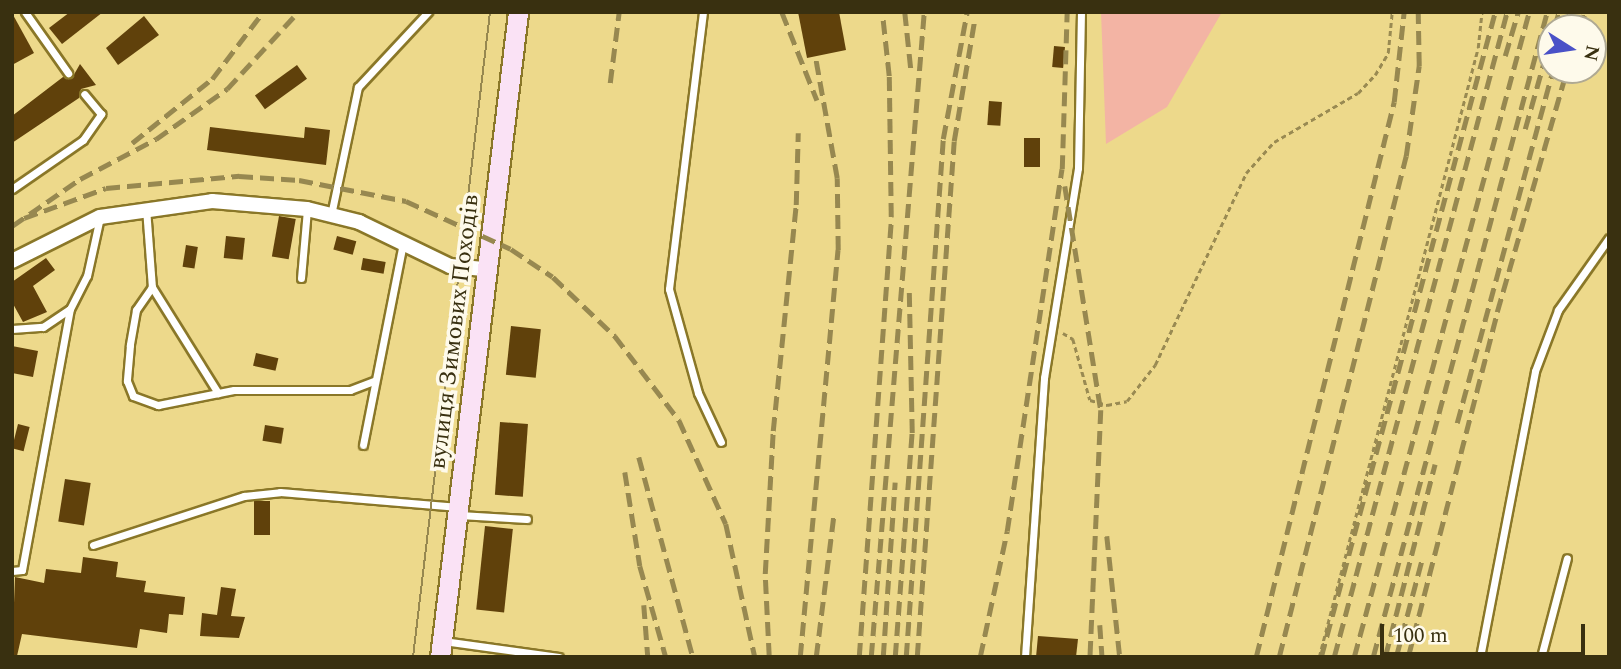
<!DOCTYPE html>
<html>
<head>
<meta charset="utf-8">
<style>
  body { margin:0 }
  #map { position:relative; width:1621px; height:669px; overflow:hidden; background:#edd98b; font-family:Spectral,serif }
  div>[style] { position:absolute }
  .green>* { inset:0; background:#f3b4a4 }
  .building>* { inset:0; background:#60410b; transform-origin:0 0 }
  .path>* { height:2.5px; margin-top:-1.25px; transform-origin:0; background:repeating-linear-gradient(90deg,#998a52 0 5px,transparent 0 8.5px) }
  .roads { filter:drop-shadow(2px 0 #8a7728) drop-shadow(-2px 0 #8a7728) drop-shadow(0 2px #8a7728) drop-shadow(0 -2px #8a7728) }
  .service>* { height:7px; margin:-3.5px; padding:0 3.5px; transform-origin:3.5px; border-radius:3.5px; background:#fff }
  .minor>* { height:14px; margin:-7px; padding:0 7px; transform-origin:7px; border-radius:7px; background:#fff }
  .secondary>* { height:19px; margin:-9.5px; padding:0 9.5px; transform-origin:9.5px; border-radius:9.5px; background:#fae2f5 }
  .tram>* { height:2px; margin:-1px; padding:0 1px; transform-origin:1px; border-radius:1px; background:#978850 }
  .rail>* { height:4.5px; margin-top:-2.25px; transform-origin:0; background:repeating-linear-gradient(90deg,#978850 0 14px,transparent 0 21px) }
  span { translate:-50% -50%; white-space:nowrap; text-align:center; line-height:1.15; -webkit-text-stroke:7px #fefaeb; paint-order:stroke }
  .street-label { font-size:24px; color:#393010 }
  .frame { position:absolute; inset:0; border:14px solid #393010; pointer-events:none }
  .north { position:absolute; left:1537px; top:14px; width:70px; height:70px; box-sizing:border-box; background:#fefaeb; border:2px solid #afa993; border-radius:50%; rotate:102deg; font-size:19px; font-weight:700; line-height:28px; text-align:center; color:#393010 }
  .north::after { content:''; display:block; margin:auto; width:24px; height:32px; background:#4a51c7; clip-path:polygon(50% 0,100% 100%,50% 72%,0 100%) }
  .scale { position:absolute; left:1380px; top:624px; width:205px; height:32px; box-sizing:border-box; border:4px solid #393010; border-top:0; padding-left:9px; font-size:21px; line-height:24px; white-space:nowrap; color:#393010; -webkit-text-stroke:5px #fefaeb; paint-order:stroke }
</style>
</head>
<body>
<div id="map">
  <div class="green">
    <div style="clip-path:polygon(1101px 12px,1222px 12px,1167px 107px,1106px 144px)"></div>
  </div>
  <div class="building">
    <div style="clip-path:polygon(70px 12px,103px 12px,62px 44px,49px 28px)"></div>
    <div style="clip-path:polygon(798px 12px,839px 12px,846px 50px,807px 58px)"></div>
    <div style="clip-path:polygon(12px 13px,34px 53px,12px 65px)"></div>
    <div style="clip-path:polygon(144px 16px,159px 35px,118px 65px,106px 48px)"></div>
    <div style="left:1054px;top:46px;width:11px;height:21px;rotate:5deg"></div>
    <div style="clip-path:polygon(80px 64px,96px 85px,81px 89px,79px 98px,12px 143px,12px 116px,63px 77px,72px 78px)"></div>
    <div style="left:297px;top:65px;width:17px;height:52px;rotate:54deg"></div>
    <div style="left:989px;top:101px;width:13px;height:24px;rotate:4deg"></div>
    <div style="clip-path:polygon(210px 127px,304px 138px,305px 127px,330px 130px,326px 165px,207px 150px)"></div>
    <div style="left:1024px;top:138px;width:16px;height:29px"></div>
    <div style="left:279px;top:216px;width:17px;height:41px;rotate:10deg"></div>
    <div style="left:226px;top:236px;width:19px;height:22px;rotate:6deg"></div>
    <div style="left:337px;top:236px;width:20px;height:14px;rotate:15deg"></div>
    <div style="left:186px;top:245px;width:12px;height:22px;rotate:9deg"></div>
    <div style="clip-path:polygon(46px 258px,55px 270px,33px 286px,47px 312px,23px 322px,12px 302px,12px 282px)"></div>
    <div style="left:363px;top:258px;width:23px;height:12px;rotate:10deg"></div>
    <div style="left:511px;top:326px;width:30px;height:49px;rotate:6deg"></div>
    <div style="clip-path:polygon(12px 346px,38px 351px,33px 377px,12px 373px)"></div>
    <div style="left:256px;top:353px;width:23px;height:13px;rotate:13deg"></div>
    <div style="left:500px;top:422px;width:28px;height:73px;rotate:4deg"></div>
    <div style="left:18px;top:424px;width:12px;height:25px;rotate:14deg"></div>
    <div style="left:265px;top:425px;width:19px;height:16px;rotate:9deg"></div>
    <div style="left:65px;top:479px;width:26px;height:43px;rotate:9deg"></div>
    <div style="left:254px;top:501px;width:16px;height:34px"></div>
    <div style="left:485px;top:526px;width:28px;height:84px;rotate:6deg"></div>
    <div style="clip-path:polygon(83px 557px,118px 562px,116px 577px,146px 581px,144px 592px,185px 597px,183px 615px,169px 614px,167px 633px,140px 629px,137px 648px,22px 634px,17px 656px,12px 655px,15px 577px,44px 583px,46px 569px,81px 573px)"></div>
    <div style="clip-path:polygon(221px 587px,236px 589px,231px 616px,245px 617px,239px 638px,200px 636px,202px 613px,217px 615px)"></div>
    <div style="clip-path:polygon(1038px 636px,1078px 639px,1076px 657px,1036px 657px)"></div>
  </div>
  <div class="path">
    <div style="left:1063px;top:333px;width:12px;rotate:31deg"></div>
    <div style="left:1073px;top:339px;width:63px;rotate:74.4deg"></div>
    <div style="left:1090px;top:400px;width:18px;rotate:16deg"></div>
    <div style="left:1107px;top:405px;width:20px;rotate:-11deg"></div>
    <div style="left:1127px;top:401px;width:46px;rotate:-52.1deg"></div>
    <div style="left:1155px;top:365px;width:212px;rotate:-64.6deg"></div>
    <div style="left:1246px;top:173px;width:42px;rotate:-47.9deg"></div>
    <div style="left:1274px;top:142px;width:97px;rotate:-30.3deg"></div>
    <div style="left:1358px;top:93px;width:25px;rotate:-47deg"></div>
    <div style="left:1375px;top:75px;width:26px;rotate:-59deg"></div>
    <div style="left:1388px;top:53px;width:41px;rotate:-84.4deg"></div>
    <div style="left:1319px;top:657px;width:629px;rotate:-75.37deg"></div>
    <div style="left:1478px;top:48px;width:36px;rotate:-84deg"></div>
  </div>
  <div class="roads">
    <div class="service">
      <div style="left:25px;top:12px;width:75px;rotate:54.8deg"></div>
      <div style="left:703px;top:12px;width:279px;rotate:97deg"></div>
      <div style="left:669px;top:289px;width:108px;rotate:74.4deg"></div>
      <div style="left:698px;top:393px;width:54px;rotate:64.9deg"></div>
      <div style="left:12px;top:189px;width:86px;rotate:-34.6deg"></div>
      <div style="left:83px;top:140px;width:32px;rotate:-55deg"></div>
      <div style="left:101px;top:114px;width:26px;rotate:-130deg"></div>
      <div style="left:146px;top:208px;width:79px;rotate:85.7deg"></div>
      <div style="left:152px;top:287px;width:28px;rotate:125deg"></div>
      <div style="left:136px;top:310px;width:36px;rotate:100deg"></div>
      <div style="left:130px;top:345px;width:36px;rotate:95deg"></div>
      <div style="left:127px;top:381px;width:16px;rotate:68deg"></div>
      <div style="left:133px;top:396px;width:27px;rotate:20deg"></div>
      <div style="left:158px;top:405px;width:77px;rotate:-11.2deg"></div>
      <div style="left:234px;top:390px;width:116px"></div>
      <div style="left:350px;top:390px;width:26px;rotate:-21deg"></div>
      <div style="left:331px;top:215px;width:131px;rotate:-78.1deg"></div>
      <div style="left:358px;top:87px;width:103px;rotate:-47deg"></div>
      <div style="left:301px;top:278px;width:69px;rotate:-85deg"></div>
      <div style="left:152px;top:287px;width:125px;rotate:58.1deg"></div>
      <div style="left:12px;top:329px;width:31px;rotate:-4deg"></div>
      <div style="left:43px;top:327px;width:32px;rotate:-34deg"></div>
      <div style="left:363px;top:445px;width:206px;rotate:-78.8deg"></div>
      <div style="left:459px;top:515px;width:68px;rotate:3.4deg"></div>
      <div style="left:93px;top:545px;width:159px;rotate:-18deg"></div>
      <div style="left:244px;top:496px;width:36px;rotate:-6deg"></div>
      <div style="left:280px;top:492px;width:179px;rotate:4.8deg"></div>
      <div style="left:12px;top:571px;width:10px;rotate:-6deg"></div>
      <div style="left:22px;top:570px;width:265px;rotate:-79.6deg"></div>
      <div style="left:70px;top:309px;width:37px;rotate:-63deg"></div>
      <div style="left:87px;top:276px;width:60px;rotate:-77.6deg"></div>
      <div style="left:443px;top:641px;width:117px;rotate:7.9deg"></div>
      <div style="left:1025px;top:657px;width:280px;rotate:-86.1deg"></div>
      <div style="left:1044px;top:378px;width:213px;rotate:-80.8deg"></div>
      <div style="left:1078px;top:168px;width:156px;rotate:-88.9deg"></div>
      <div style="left:1480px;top:657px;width:291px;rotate:-79.1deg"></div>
      <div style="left:1535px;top:371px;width:65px;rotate:-69.3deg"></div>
      <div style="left:1558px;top:310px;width:88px;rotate:-54.7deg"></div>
      <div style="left:1541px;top:657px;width:102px;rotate:-75.3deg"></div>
    </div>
    <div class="minor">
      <div style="left:12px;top:261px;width:98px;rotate:-26.6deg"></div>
      <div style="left:100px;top:217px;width:113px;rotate:-8.1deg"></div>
      <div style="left:212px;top:201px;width:95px;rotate:4.8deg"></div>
      <div style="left:307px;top:209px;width:54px;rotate:14deg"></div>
      <div style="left:359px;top:222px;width:101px;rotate:25.8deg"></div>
      <div style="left:450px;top:266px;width:37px;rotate:5deg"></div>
    </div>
    <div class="secondary">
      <div style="left:440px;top:657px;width:650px;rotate:-83.1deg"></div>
    </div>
  </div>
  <div class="tram">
    <div style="left:413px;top:657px;width:650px;rotate:-83.19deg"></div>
  </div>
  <div class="rail">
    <div style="left:782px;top:12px;width:95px;rotate:68.3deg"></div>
    <div style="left:905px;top:12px;width:57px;rotate:84deg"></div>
    <div style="left:1554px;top:28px;width:17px;rotate:-73deg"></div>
    <div style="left:1565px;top:28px;width:17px;rotate:-73deg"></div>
    <div style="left:1579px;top:28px;width:17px;rotate:-69deg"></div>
    <div style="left:1505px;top:56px;width:46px;rotate:-73.5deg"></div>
    <div style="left:610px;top:83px;width:72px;rotate:-82.8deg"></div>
    <div style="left:1525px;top:129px;width:96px;rotate:-74.2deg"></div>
    <div style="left:132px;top:143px;width:102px;rotate:-38.7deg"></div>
    <div style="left:212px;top:79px;width:84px;rotate:-52.7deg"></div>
    <div style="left:1065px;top:186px;width:227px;rotate:80.9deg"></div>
    <div style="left:1101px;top:410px;width:247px;rotate:92.5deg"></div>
    <div style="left:24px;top:218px;width:87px;rotate:-20.1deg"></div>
    <div style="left:106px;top:188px;width:134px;rotate:-5.2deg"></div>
    <div style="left:239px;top:176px;width:60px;rotate:3.8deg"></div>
    <div style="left:299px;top:180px;width:109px;rotate:11.1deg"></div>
    <div style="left:406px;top:201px;width:115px;rotate:24.6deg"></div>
    <div style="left:511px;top:249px;width:50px;rotate:33.7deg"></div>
    <div style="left:553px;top:277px;width:86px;rotate:43.6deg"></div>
    <div style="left:615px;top:336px;width:106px;rotate:52.7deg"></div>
    <div style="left:679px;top:420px;width:114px;rotate:65.7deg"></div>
    <div style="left:726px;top:524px;width:136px;rotate:77.7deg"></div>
    <div style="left:12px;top:226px;width:83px;rotate:-34.7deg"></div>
    <div style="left:80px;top:179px;width:86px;rotate:-27.8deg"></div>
    <div style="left:156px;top:139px;width:87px;rotate:-35.2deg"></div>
    <div style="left:227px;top:89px;width:105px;rotate:-47.3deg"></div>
    <div style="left:1457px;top:423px;width:366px;rotate:-74.8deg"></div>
    <div style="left:639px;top:457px;width:207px;rotate:74.9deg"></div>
    <div style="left:625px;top:472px;width:95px;rotate:80.9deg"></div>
    <div style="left:640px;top:566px;width:95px;rotate:74.1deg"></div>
    <div style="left:1107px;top:536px;width:122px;rotate:83.9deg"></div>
    <div style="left:644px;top:605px;width:52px;rotate:85.6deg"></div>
    <div style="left:1100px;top:625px;width:32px;rotate:86deg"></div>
    <div style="left:769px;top:657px;width:83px;rotate:-92.8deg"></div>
    <div style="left:765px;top:574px;width:143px;rotate:-86.8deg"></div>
    <div style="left:773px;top:431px;width:227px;rotate:-84.2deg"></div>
    <div style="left:796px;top:205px;width:72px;rotate:-88.4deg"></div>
    <div style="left:800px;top:657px;width:409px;rotate:-84.7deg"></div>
    <div style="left:838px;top:250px;width:72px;rotate:-90.8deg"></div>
    <div style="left:837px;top:178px;width:124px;rotate:-100.2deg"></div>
    <div style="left:816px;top:657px;width:146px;rotate:-82.9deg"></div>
    <div style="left:859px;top:657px;width:441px;rotate:-85.8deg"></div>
    <div style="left:891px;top:217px;width:141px;rotate:-90.8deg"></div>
    <div style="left:889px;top:76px;width:64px;rotate:-96.2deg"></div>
    <div style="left:871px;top:657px;width:647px;rotate:-85.3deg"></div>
    <div style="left:883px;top:657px;width:175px;rotate:-86.1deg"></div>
    <div style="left:895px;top:657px;width:225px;rotate:-85.7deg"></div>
    <div style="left:912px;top:433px;width:141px;rotate:-91.2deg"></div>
    <div style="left:906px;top:657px;width:519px;rotate:-85.91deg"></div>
    <div style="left:943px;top:139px;width:129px;rotate:-79.3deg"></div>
    <div style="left:917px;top:657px;width:517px;rotate:-85.9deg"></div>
    <div style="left:954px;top:141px;width:120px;rotate:-80.4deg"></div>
    <div style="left:980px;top:657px;width:129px;rotate:-77.9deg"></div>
    <div style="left:1007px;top:531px;width:366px;rotate:-81.4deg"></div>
    <div style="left:1062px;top:169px;width:157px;rotate:-88.2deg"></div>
    <div style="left:1256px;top:657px;width:572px;rotate:-76.04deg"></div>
    <div style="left:1394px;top:102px;width:91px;rotate:-83.7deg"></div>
    <div style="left:1279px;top:657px;width:517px;rotate:-75.78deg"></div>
    <div style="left:1406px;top:156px;width:91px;rotate:-81.8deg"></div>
    <div style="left:1419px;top:66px;width:54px;rotate:-91.1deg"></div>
    <div style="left:1321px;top:657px;width:668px;rotate:-74.9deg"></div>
    <div style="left:1334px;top:657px;width:668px;rotate:-74.99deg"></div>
    <div style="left:1354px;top:657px;width:668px;rotate:-74.82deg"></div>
    <div style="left:1373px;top:657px;width:668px;rotate:-74.9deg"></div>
    <div style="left:1385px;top:657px;width:199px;rotate:-75.5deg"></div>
    <div style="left:1396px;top:657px;width:101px;rotate:-75.1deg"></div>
    <div style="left:1408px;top:657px;width:356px;rotate:-75.5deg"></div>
    <div style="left:1497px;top:312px;width:252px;rotate:-73.9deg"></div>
  </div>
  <div class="street-label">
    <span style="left:455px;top:332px;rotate:-83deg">вулиця Зимових Походів</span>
  </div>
  <div class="frame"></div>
  <div class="north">N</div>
  <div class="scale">100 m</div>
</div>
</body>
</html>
